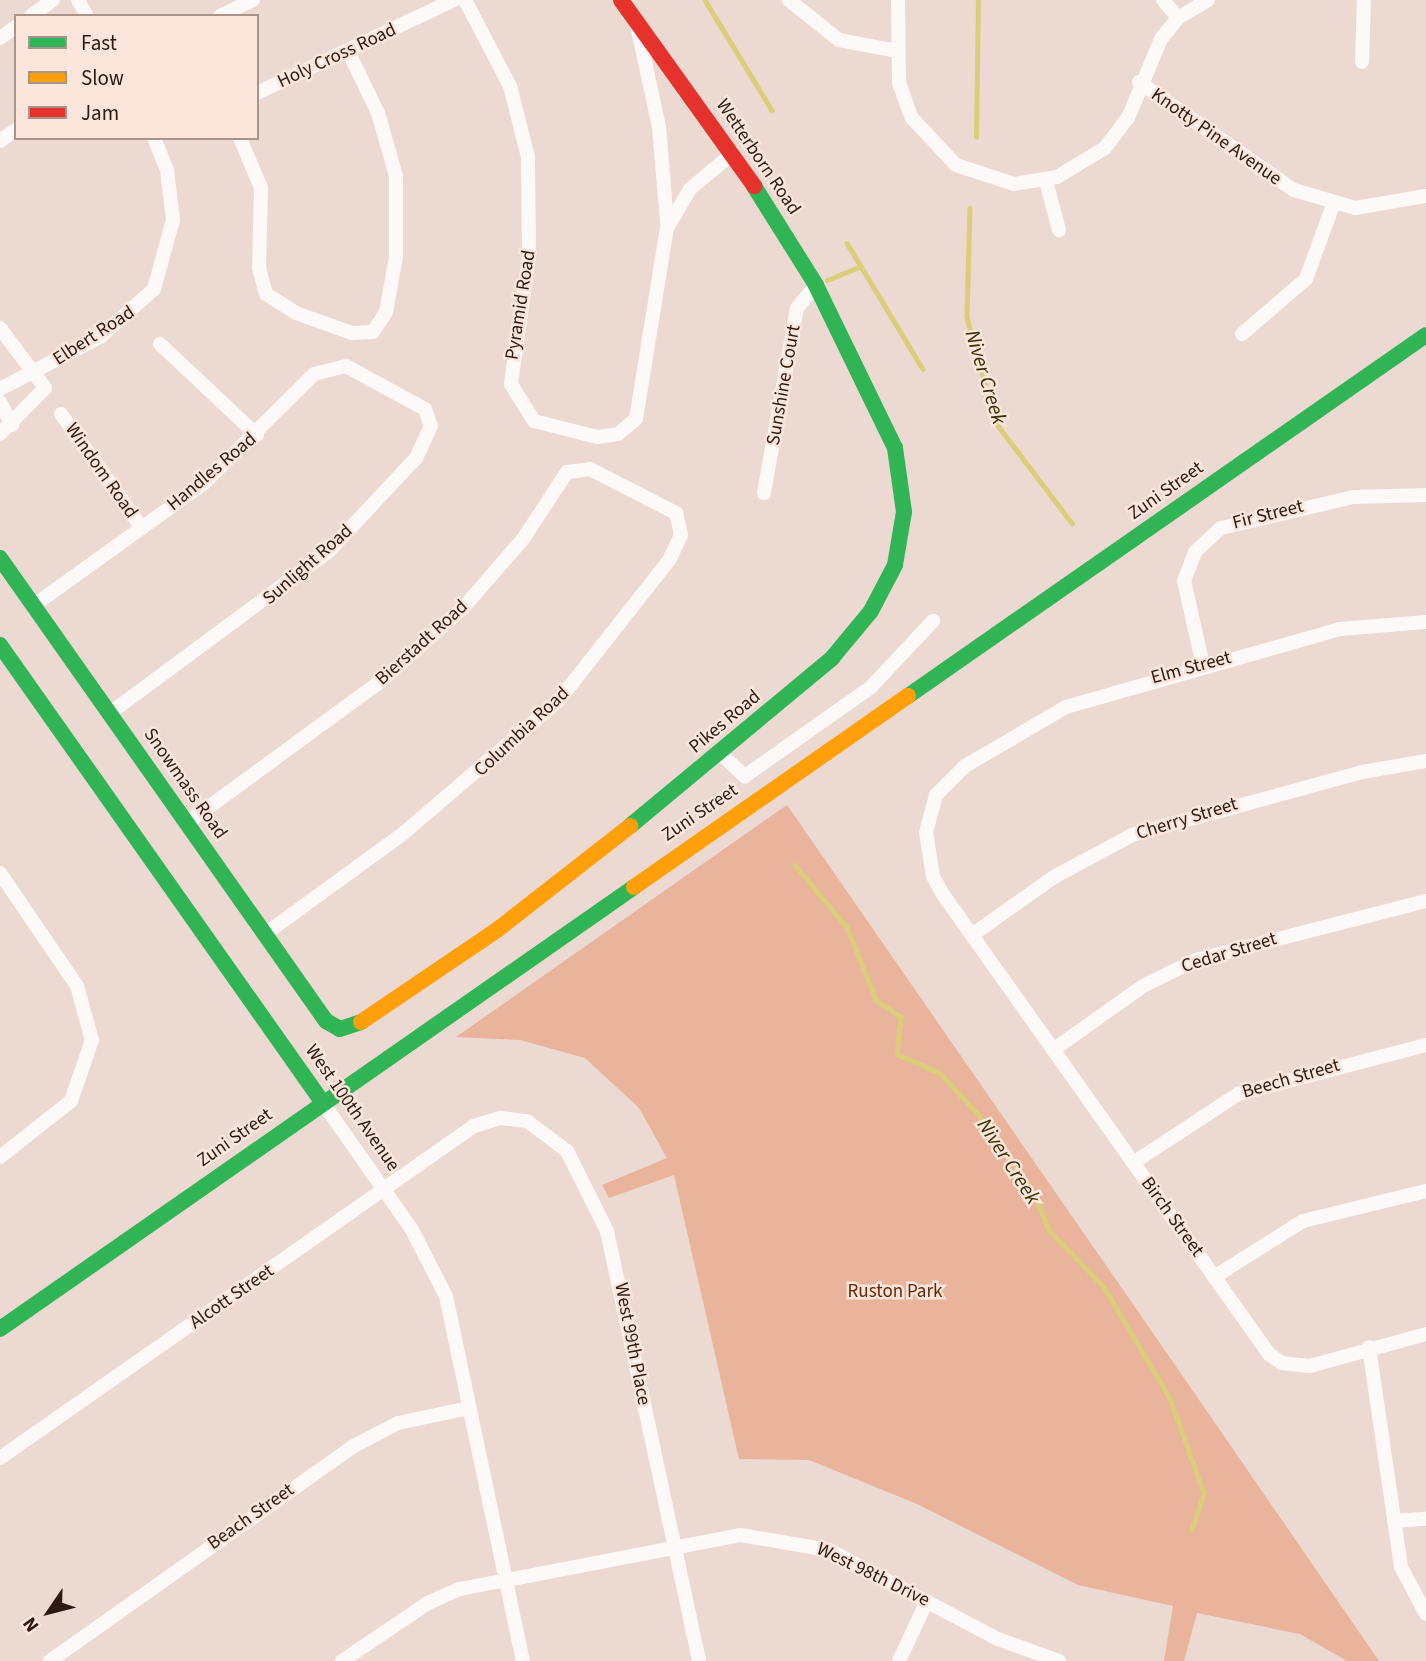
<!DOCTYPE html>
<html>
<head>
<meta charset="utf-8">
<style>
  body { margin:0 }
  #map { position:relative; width:1426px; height:1661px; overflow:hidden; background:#ecd9d1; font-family:"Source Sans 3",sans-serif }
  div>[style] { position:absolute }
  .green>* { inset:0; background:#e9b39c }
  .stream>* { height:4.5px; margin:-2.25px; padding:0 2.25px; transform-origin:2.25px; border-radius:2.25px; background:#dbce7b }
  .street>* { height:14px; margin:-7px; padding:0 7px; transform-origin:7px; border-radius:7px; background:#fcf9f8 }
  .fast>* { height:16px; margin:-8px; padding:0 8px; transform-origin:8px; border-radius:8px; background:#30b455 }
  .slow>* { height:16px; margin:-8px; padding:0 8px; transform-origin:8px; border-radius:8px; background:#ff9f0a }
  .jam>* { height:16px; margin:-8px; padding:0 8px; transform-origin:8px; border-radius:8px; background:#e5322d }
  span { translate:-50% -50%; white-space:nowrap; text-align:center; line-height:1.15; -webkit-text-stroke:5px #fce5db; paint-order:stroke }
  .street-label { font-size:19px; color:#2d1910 }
  .park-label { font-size:19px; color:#652605 }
  .water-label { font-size:21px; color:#363100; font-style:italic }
  .legend { position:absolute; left:14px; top:14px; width:245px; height:126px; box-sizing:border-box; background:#fce5db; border:2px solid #a9938a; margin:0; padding:9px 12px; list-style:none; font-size:21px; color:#2d1910 }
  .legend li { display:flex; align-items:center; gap:14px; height:35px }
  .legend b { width:35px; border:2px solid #a9938a }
  .north { position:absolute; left:14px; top:1577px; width:70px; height:70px; -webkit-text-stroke:5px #fce5db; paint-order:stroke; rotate:235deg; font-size:19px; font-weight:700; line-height:28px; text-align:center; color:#2d1910 }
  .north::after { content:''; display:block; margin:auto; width:24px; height:32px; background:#2d1910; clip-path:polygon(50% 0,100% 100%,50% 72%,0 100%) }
</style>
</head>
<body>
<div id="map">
  <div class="green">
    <div style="clip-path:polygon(787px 805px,1164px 1349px,1379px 1661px,1347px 1661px,1300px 1634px,1197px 1613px,1184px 1661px,1164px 1661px,1173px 1606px,1078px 1585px,917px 1504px,809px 1460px,739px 1459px,674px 1175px,609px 1198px,602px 1185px,667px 1158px,639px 1108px,585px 1058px,520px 1040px,456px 1037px)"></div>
  </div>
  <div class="stream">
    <div style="left:705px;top:0;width:129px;rotate:58.7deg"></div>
    <div style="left:976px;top:137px;width:137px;rotate:-89.2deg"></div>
    <div style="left:970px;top:208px;width:109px;rotate:91.6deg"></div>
    <div style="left:967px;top:317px;width:110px;rotate:74.7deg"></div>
    <div style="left:996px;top:423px;width:126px;rotate:52.8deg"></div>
    <div style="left:847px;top:243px;width:147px;rotate:58.9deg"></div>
    <div style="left:827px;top:280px;width:35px;rotate:-22deg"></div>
    <div style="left:795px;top:865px;width:81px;rotate:50deg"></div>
    <div style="left:847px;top:927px;width:79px;rotate:68.3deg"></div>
    <div style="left:876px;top:1000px;width:30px;rotate:34deg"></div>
    <div style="left:901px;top:1017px;width:37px;rotate:96deg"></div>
    <div style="left:897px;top:1054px;width:47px;rotate:23.8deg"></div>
    <div style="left:940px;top:1073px;width:56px;rotate:47.2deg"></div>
    <div style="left:978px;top:1114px;width:89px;rotate:54.2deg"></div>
    <div style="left:1030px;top:1186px;width:49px;rotate:66deg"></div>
    <div style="left:1050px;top:1231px;width:78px;rotate:46deg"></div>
    <div style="left:1104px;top:1287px;width:129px;rotate:59.3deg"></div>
    <div style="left:1170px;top:1398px;width:101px;rotate:70.3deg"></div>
    <div style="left:1204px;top:1493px;width:39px;rotate:108deg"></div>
  </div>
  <div class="street">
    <div style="left:78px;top:0;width:18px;rotate:61deg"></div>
    <div style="left:465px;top:0;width:97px;rotate:62.4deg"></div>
    <div style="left:510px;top:86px;width:73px;rotate:75.8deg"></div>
    <div style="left:528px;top:157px;width:100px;rotate:89.4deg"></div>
    <div style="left:529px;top:257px;width:128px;rotate:98.1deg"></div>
    <div style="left:511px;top:384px;width:44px;rotate:58.1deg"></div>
    <div style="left:534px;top:421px;width:65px;rotate:14.3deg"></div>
    <div style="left:597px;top:437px;width:21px;rotate:-8deg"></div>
    <div style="left:618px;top:434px;width:23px;rotate:-40deg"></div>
    <div style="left:636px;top:419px;width:193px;rotate:-80.8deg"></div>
    <div style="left:667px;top:228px;width:45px;rotate:-59.5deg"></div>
    <div style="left:690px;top:189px;width:56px;rotate:-39.9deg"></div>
    <div style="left:789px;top:0;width:64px;rotate:38.7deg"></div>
    <div style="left:839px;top:40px;width:60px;rotate:10.6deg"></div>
    <div style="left:898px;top:0;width:83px;rotate:89.3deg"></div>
    <div style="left:899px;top:83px;width:37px;rotate:70deg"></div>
    <div style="left:912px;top:118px;width:64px;rotate:46.9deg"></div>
    <div style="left:956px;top:165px;width:61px;rotate:18.1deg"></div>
    <div style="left:1014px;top:184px;width:44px;rotate:-9.2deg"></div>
    <div style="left:1057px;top:177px;width:56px;rotate:-31.1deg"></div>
    <div style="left:1105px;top:148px;width:38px;rotate:-53deg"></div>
    <div style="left:1128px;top:118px;width:86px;rotate:-67.3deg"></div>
    <div style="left:1161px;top:39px;width:27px;rotate:-51deg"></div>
    <div style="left:1178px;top:18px;width:35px;rotate:-31deg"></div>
    <div style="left:1163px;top:0;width:23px;rotate:50deg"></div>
    <div style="left:31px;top:16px;width:27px;rotate:-36deg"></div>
    <div style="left:220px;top:16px;width:37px;rotate:-26deg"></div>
    <div style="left:637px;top:25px;width:104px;rotate:77.8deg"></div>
    <div style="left:659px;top:127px;width:96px;rotate:85.2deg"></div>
    <div style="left:0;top:38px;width:19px;rotate:-35deg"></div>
    <div style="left:1362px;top:62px;width:62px;rotate:-88.2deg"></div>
    <div style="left:1139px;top:82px;width:189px;rotate:34.9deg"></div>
    <div style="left:1294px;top:190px;width:64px;rotate:16.4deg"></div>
    <div style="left:1355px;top:208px;width:72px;rotate:-9.6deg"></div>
    <div style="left:257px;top:93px;width:218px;rotate:-25.3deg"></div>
    <div style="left:240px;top:138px;width:54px;rotate:67.2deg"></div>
    <div style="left:261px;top:188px;width:80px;rotate:91.4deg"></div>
    <div style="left:259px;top:268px;width:27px;rotate:75deg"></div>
    <div style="left:266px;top:294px;width:36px;rotate:32deg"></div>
    <div style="left:296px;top:313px;width:59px;rotate:19.7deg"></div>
    <div style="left:352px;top:333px;width:21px;rotate:-3deg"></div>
    <div style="left:373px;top:332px;width:24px;rotate:-57deg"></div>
    <div style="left:386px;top:312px;width:56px;rotate:-79.7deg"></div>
    <div style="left:396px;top:257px;width:81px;rotate:-90deg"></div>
    <div style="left:396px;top:176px;width:66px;rotate:-105.9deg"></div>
    <div style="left:378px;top:113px;width:69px;rotate:-115.8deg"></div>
    <div style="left:0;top:141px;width:19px;rotate:-35deg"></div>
    <div style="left:1046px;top:181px;width:51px;rotate:75.1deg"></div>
    <div style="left:0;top:328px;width:75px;rotate:53.1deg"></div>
    <div style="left:45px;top:388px;width:64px;rotate:134.4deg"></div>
    <div style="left:1242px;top:334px;width:84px;rotate:-40.7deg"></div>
    <div style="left:1306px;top:279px;width:79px;rotate:-70deg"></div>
    <div style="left:160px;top:344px;width:133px;rotate:43.2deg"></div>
    <div style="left:0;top:389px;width:113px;rotate:-27.5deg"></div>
    <div style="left:100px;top:337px;width:72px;rotate:-41.6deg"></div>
    <div style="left:154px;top:289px;width:72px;rotate:-74.6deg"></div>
    <div style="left:173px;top:220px;width:50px;rotate:-96.8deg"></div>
    <div style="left:167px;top:170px;width:35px;rotate:-112deg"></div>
    <div style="left:0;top:402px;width:26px;rotate:62deg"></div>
    <div style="left:61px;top:414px;width:140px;rotate:54.6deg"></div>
    <div style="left:764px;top:493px;width:188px;rotate:-79.9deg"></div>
    <div style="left:797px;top:308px;width:30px;rotate:-50deg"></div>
    <div style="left:33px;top:606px;width:211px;rotate:-35.7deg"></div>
    <div style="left:204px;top:483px;width:155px;rotate:-44.7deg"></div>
    <div style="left:314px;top:374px;width:33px;rotate:-14deg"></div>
    <div style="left:346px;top:366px;width:90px;rotate:28.6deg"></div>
    <div style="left:425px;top:409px;width:18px;rotate:71deg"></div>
    <div style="left:431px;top:426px;width:35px;rotate:115deg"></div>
    <div style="left:416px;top:458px;width:127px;rotate:133.1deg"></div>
    <div style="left:329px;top:551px;width:272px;rotate:143.5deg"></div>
    <div style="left:1426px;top:622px;width:86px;rotate:175.3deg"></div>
    <div style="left:1340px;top:629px;width:285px;rotate:164.1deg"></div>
    <div style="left:1066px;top:707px;width:117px;rotate:149.7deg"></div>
    <div style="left:965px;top:766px;width:41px;rotate:135deg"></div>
    <div style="left:936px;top:795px;width:38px;rotate:105deg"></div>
    <div style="left:926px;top:832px;width:45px;rotate:81deg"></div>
    <div style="left:933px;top:876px;width:19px;rotate:62deg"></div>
    <div style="left:942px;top:893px;width:565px;rotate:54.65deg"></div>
    <div style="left:1269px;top:1354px;width:16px;rotate:35deg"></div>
    <div style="left:1282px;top:1363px;width:28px;rotate:6deg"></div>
    <div style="left:1310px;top:1366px;width:120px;rotate:-15.4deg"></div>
    <div style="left:1203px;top:665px;width:86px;rotate:-102.7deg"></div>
    <div style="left:1184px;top:581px;width:31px;rotate:-69deg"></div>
    <div style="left:1195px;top:552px;width:35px;rotate:-43deg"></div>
    <div style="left:1221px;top:528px;width:136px;rotate:-13.2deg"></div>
    <div style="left:1353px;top:497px;width:73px;rotate:-1.6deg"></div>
    <div style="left:721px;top:754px;width:33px;rotate:43deg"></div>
    <div style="left:745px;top:776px;width:154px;rotate:-35.2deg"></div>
    <div style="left:871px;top:687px;width:91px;rotate:-46.8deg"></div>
    <div style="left:187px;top:823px;width:240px;rotate:-36.2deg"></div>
    <div style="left:381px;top:681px;width:110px;rotate:-41.7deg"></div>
    <div style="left:463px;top:608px;width:91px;rotate:-49deg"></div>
    <div style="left:523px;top:539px;width:80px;rotate:-56.7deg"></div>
    <div style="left:567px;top:472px;width:23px;rotate:-7deg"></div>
    <div style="left:590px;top:469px;width:97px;rotate:27.1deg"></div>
    <div style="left:676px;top:513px;width:23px;rotate:77deg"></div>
    <div style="left:681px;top:535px;width:26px;rotate:115deg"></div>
    <div style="left:670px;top:559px;width:179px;rotate:128.2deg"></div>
    <div style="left:559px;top:700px;width:204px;rotate:139.4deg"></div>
    <div style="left:404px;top:833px;width:172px;rotate:144deg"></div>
    <div style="left:0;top:873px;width:137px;rotate:55.7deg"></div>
    <div style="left:77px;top:986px;width:56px;rotate:74.5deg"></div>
    <div style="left:92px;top:1040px;width:65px;rotate:109deg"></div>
    <div style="left:71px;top:1101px;width:90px;rotate:141.7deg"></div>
    <div style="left:972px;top:935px;width:100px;rotate:-35.3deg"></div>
    <div style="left:1054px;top:877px;width:89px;rotate:-28.3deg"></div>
    <div style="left:1132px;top:835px;width:238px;rotate:-15.3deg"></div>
    <div style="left:1362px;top:772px;width:65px;rotate:-9.8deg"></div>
    <div style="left:1053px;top:1050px;width:110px;rotate:-35.4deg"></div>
    <div style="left:1143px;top:986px;width:59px;rotate:-26.1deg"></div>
    <div style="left:1196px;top:960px;width:237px;rotate:-14.4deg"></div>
    <div style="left:323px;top:1103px;width:153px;rotate:54.9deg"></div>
    <div style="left:411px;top:1228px;width:76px;rotate:62.8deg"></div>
    <div style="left:446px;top:1296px;width:373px;rotate:78.1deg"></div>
    <div style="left:1133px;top:1163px;width:126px;rotate:-33.3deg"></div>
    <div style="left:1238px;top:1094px;width:194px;rotate:-14.6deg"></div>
    <div style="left:1214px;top:1277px;width:105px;rotate:-32.2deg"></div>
    <div style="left:1303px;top:1221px;width:127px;rotate:-13.7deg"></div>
    <div style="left:1369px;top:1347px;width:222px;rotate:81.7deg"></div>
    <div style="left:1401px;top:1567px;width:53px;rotate:62deg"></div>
    <div style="left:0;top:1458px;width:579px;rotate:-35.01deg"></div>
    <div style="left:474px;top:1126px;width:28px;rotate:-17deg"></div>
    <div style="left:501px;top:1118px;width:26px;rotate:7deg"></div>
    <div style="left:527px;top:1121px;width:50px;rotate:36.9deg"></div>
    <div style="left:567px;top:1151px;width:89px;rotate:63.4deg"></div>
    <div style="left:607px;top:1231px;width:440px;rotate:77.9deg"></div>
    <div style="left:1394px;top:1521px;width:32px;rotate:-4deg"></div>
    <div style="left:50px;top:1661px;width:370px;rotate:-35.3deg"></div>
    <div style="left:352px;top:1447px;width:52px;rotate:-27.6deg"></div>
    <div style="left:398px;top:1423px;width:73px;rotate:-11.9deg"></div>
    <div style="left:342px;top:1661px;width:104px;rotate:-34deg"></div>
    <div style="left:428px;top:1603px;width:35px;rotate:-24deg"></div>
    <div style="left:460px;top:1589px;width:285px;rotate:-10.9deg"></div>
    <div style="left:740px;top:1535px;width:90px;rotate:9.6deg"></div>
    <div style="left:829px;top:1550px;width:191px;rotate:27.8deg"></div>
    <div style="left:998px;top:1639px;width:65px;rotate:19.8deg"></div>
    <div style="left:899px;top:1661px;width:66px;rotate:-65deg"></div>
  </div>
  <div class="fast">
    <div style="left:0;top:558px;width:566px;rotate:54.85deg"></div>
    <div style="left:326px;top:1021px;width:16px;rotate:30deg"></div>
    <div style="left:340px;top:1029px;width:22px;rotate:-18deg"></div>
    <div style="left:0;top:645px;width:560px;rotate:54.81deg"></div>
    <div style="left:908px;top:696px;width:631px;rotate:-34.87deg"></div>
    <div style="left:630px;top:826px;width:263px;rotate:-39.7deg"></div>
    <div style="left:832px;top:658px;width:61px;rotate:-50.3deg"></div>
    <div style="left:871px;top:611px;width:52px;rotate:-62.4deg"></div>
    <div style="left:895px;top:565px;width:54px;rotate:-80.4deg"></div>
    <div style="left:904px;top:512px;width:65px;rotate:-98deg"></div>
    <div style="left:895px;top:448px;width:181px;rotate:-115.9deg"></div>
    <div style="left:816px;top:285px;width:117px;rotate:-122.1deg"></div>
    <div style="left:0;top:1329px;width:773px;rotate:-34.88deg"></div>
  </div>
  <div class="slow">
    <div style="left:634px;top:887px;width:334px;rotate:-34.9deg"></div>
    <div style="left:361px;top:1022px;width:164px;rotate:-34.1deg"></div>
    <div style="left:497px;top:930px;width:169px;rotate:-38deg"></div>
  </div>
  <div class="jam">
    <div style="left:621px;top:0;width:229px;rotate:54.4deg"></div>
  </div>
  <div class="street-label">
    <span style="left:337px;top:56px;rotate:-25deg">Holy Cross Road</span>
    <span style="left:1216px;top:137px;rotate:35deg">Knotty Pine Avenue</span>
    <span style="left:758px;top:157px;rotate:56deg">Wetterborn Road</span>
    <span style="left:521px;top:305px;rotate:-81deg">Pyramid Road</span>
    <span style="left:94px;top:336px;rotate:-33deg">Elbert Road</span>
    <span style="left:784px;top:385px;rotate:-80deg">Sunshine Court</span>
    <span style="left:101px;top:471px;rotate:55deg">Windom Road</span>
    <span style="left:212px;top:472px;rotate:-40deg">Handles Road</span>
    <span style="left:1166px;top:491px;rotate:-35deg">Zuni Street</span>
    <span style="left:1268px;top:515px;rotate:-14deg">Fir Street</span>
    <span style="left:308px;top:565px;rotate:-41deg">Sunlight Road</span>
    <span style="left:422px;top:643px;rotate:-42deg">Bierstadt Road</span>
    <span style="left:1191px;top:668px;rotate:-15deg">Elm Street</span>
    <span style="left:725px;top:722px;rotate:-40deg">Pikes Road</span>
    <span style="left:522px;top:732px;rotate:-43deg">Columbia Road</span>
    <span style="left:185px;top:784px;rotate:55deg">Snowmass Road</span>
    <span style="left:700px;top:813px;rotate:-34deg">Zuni Street</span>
    <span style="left:1187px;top:819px;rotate:-17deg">Cherry Street</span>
    <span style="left:1229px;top:953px;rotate:-17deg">Cedar Street</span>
    <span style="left:1291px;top:1079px;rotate:-16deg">Beech Street</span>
    <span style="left:352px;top:1108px;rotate:55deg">West 100th Avenue</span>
    <span style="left:235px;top:1138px;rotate:-35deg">Zuni Street</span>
    <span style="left:1172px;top:1217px;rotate:54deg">Birch Street</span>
    <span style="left:232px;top:1297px;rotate:-35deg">Alcott Street</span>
    <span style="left:632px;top:1344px;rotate:79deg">West 99th Place</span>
    <span style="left:251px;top:1517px;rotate:-35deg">Beach Street</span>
    <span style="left:873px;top:1575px;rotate:26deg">West 98th Drive</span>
  </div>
  <div class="park-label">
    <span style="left:895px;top:1292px">Ruston Park</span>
  </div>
  <div class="water-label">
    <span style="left:986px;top:377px;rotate:73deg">Niver Creek</span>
    <span style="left:1009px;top:1161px;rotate:57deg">Niver Creek</span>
  </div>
  <ul class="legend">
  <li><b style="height:9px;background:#30b455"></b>Fast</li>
  <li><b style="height:9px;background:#ff9f0a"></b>Slow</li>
  <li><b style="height:9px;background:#e5322d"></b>Jam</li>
  </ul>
  <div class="north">N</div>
</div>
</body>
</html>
